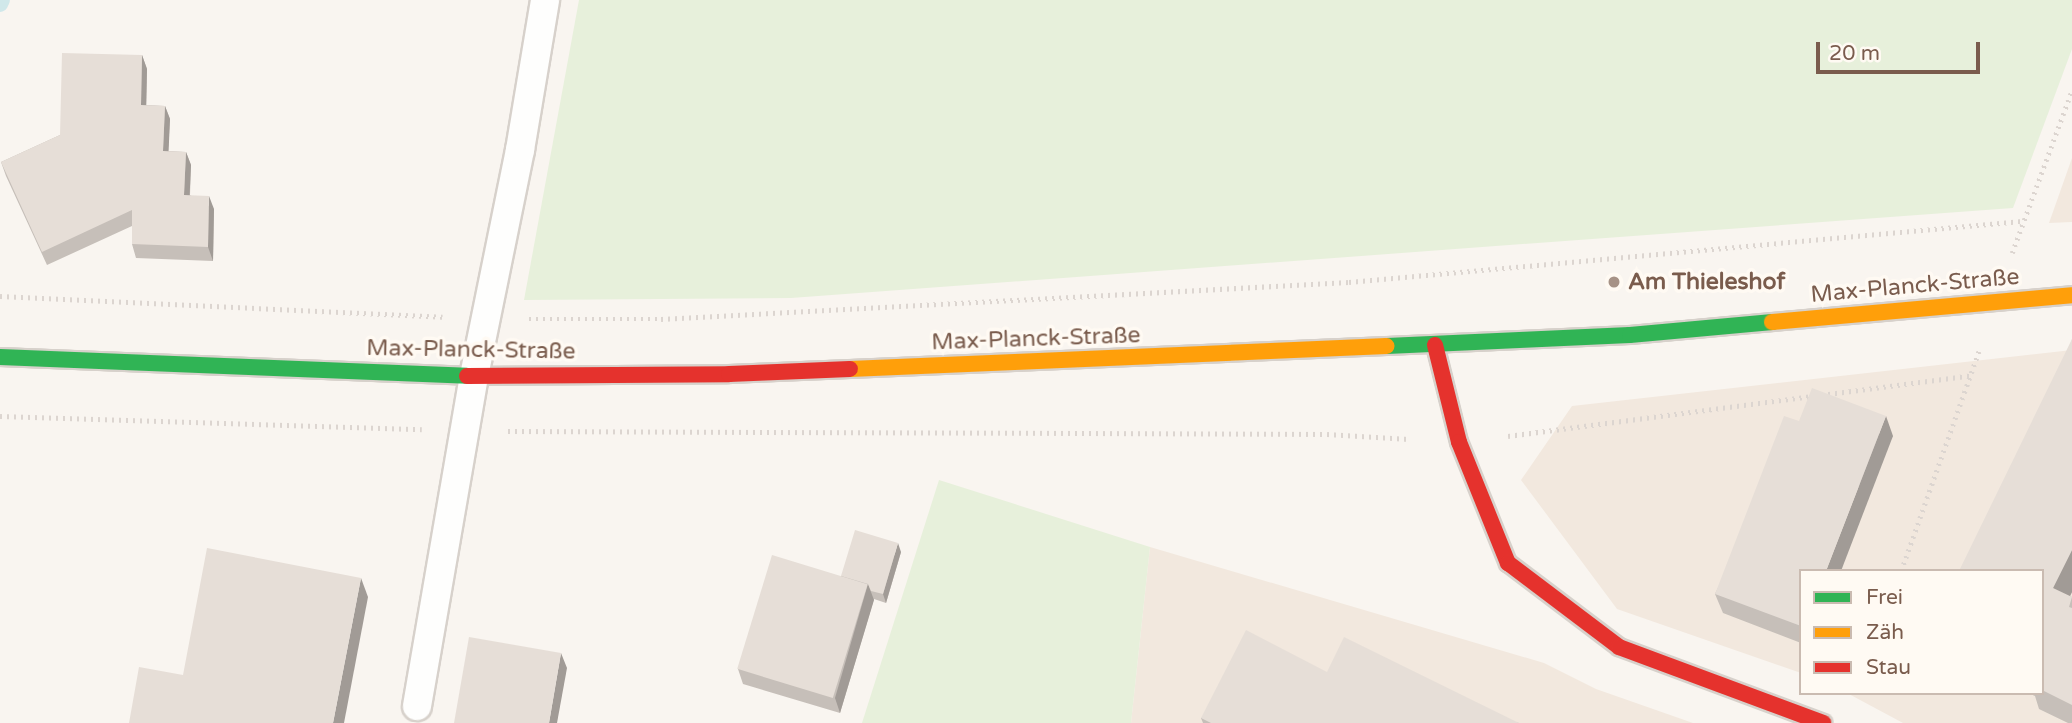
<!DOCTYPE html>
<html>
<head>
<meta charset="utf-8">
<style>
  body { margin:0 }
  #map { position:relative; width:2072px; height:723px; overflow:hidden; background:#f9f5f0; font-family:"Varela Round",sans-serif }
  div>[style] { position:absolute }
  .residential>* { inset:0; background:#f2e8de }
  .green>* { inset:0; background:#e7f0db }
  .stream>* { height:16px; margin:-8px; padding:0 8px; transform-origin:8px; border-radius:8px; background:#d0e8ea }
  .path>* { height:4.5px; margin-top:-2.25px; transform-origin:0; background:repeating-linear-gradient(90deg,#dcd5d0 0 2px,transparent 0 7px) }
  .roads { filter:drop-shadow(2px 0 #d7d1cb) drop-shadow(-2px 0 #d7d1cb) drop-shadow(0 2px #d7d1cb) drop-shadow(0 -2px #d7d1cb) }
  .lane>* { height:28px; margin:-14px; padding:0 14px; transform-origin:14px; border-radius:14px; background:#fefefd }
  .fast>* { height:16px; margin:-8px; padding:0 8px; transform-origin:8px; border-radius:8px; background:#30b455 }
  .slow>* { height:16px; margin:-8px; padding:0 8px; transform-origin:8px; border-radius:8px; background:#ff9f0a }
  .jam>* { height:16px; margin:-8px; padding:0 8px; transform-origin:8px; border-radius:8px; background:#e5322d }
  .wall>* { inset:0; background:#c6bfb9 }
  .shaded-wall>* { inset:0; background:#a19b96 }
  .building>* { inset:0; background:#e6ded7; transform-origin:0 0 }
  .dots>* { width:19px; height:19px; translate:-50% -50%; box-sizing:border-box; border:4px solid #fffaf3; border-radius:50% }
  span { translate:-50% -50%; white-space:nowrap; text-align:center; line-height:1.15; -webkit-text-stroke:7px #fffaf3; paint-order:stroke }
  .poi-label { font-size:23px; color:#7a5c4d; font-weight:700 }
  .left { translate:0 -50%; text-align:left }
  .street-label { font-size:23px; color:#7a5c4d }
  .legend { position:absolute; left:1799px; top:569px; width:245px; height:126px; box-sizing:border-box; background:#fffaf3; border:2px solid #cabbb1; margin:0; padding:9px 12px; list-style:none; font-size:21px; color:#7a5c4d }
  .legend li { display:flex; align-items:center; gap:14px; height:35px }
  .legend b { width:35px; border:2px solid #cabbb1 }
  .scale { position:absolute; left:1816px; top:42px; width:164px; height:32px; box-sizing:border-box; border:4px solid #7a5c4d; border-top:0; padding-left:9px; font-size:21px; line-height:24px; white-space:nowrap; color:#7a5c4d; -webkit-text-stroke:5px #fffaf3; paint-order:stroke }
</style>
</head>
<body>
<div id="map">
  <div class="residential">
    <div style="clip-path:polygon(2072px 158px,2072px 222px,2049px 223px)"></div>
    <div style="clip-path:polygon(2072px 350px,2072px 723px,1903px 723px,1847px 693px,2042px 693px,2042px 571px,1801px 571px,1801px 673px,1617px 609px,1521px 480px,1572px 406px)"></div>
    <div style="clip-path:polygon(1150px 547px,1544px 663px,1596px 689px,1693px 723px,1131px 723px)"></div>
  </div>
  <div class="green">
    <div style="clip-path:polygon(579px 0,2072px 0,2072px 49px,2013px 208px,791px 298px,524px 300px)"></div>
    <div style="clip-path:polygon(939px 480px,1150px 547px,1131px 723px,862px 723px)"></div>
  </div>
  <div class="stream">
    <div style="left:0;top:4px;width:4px;rotate:-63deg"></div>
  </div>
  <div class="path">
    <div style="left:2012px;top:253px;width:174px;rotate:-69.8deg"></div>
    <div style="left:0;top:296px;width:443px;rotate:2.7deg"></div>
    <div style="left:529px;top:319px;width:132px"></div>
    <div style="left:661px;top:319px;width:689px;rotate:-3.08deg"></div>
    <div style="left:1349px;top:282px;width:676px;rotate:-5.18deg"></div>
    <div style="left:1821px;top:395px;width:152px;rotate:-7.5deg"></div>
    <div style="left:0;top:416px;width:422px;rotate:1.8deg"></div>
    <div style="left:508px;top:431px;width:819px;rotate:0.21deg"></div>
    <div style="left:1327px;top:434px;width:82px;rotate:3.5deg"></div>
    <div style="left:1508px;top:436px;width:307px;rotate:-7.5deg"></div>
    <div style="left:1901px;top:571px;width:233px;rotate:-70.5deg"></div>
  </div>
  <div class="roads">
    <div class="lane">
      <div style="left:417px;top:706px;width:335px;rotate:-80.2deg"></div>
      <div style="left:474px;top:376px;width:231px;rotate:-78.5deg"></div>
      <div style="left:520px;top:150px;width:152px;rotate:-80.5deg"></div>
    </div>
    <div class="fast">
      <div style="left:1387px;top:346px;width:243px;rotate:-2.6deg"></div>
      <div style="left:1630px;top:335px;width:143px;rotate:-5.2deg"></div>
      <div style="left:0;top:357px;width:467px;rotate:2.3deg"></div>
    </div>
    <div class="slow">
      <div style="left:1772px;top:322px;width:301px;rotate:-5.1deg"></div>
      <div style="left:850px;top:369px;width:537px;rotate:-2.45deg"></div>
    </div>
    <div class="jam">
      <div style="left:1435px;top:345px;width:100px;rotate:76.1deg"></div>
      <div style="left:1459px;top:442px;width:131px;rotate:68deg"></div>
      <div style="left:1508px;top:563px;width:139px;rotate:37.1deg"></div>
      <div style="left:1619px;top:647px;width:218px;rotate:20.4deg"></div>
      <div style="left:467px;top:376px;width:262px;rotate:-0.4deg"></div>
      <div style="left:729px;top:374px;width:121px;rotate:-2.4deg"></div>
    </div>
  </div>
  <div class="wall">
    <div style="clip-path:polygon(142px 55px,147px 69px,146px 105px,165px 106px,170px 119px,168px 151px,186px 152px,191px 165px,190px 195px,214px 209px,213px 261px,136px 258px,132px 244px,132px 226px,47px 265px,6px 176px,1px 162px,60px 135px)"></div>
    <div style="clip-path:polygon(2072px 339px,2072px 592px,2070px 596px,2072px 597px,2072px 723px,2068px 723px,2039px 709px,2035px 696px,2028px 693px,2042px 693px,2042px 571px)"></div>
    <div style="clip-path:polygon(1799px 421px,1893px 436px,1801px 571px,1801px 643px,1723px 613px,1715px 594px)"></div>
    <div style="clip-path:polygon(901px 552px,886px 603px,874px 599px,840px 713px,743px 684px,738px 669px,841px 576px)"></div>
    <div style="clip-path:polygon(1327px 672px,1519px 723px,1203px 723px,1201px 718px)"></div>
  </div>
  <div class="shaded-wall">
    <div style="clip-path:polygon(142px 55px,147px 69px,146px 119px,141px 105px)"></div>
    <div style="clip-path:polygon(165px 106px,170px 119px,168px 164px,163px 151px)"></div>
    <div style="clip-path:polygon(186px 152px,191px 165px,189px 208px,184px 195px)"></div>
    <div style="clip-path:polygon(209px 196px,214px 209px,213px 261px,208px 247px)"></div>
    <div style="clip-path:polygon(1886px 416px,1893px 436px,1841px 571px,1826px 571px)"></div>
    <div style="clip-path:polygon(898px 543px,901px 552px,886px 603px,883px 594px)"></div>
    <div style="clip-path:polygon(2072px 550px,2072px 592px,2062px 612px,2053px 588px)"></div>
    <div style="clip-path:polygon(361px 578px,368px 597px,344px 723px,333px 723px)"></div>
    <div style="clip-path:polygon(868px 584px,874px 600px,840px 713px,835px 698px)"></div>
    <div style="clip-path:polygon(561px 653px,567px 668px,557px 723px,549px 723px)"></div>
  </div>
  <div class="building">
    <div style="clip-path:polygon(62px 53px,142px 55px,141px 105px,165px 106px,163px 151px,186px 152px,184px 195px,209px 196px,208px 247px,132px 244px,132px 210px,42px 252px,1px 162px,60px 135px)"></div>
    <div style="clip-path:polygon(2072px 339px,2072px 550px,2053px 588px,2072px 597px,2069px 607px,2072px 608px,2072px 705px,2042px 690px,2042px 571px,1959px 571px)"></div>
    <div style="clip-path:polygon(1812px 388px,1886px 416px,1826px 571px,1801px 571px,1801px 626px,1715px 594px,1784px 416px,1799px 421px)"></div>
    <div style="clip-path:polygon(855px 530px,898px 543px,883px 594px,871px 591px,868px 584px,841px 576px)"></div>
    <div style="clip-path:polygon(207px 548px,361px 578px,333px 723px,129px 723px,139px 667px,183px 675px)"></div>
    <div style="left:772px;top:555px;width:100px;height:119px;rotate:17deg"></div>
    <div style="clip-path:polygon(1246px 630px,1327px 672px,1344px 637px,1519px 723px,1211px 723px,1201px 718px)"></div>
    <div style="clip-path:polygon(469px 637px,561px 653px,549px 723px,454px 723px)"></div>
  </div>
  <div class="dots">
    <div style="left:1614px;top:282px;background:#a69286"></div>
  </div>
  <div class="poi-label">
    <span class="left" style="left:1628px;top:282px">Am Thieleshof</span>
  </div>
  <div class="street-label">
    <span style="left:1915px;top:286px;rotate:-5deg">Max-Planck-Straße</span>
    <span style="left:1036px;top:339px;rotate:-2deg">Max-Planck-Straße</span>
    <span style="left:471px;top:350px;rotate:1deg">Max-Planck-Straße</span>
  </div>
  <ul class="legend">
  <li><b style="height:9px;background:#30b455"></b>Frei</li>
  <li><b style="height:9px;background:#ff9f0a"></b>Zäh</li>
  <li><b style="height:9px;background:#e5322d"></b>Stau</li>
  </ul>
  <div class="scale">20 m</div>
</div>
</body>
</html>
